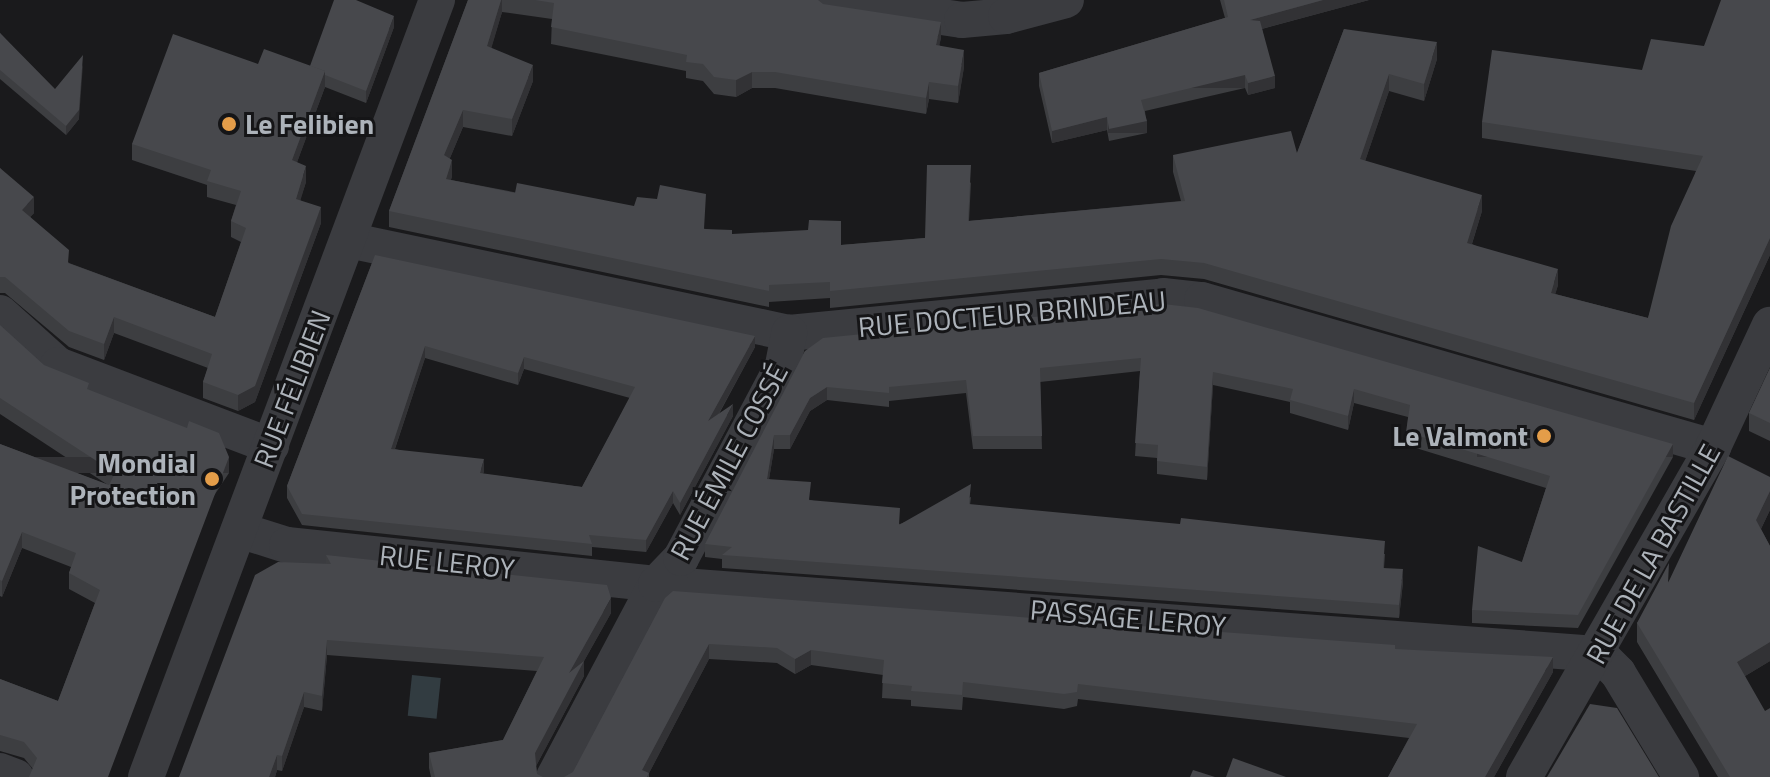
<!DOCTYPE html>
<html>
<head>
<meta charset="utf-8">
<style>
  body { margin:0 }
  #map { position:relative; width:1770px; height:777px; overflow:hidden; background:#1a1a1c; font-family:"Titillium Web",sans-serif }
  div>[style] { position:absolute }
  .water>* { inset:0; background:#323c41; transform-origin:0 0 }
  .minor>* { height:36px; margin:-18px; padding:0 18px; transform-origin:18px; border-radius:18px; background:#3b3c40 }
  .wall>* { inset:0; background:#3d3e41 }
  .shaded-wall>* { inset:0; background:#323235; transform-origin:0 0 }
  .building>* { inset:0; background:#47484c }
  .dots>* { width:22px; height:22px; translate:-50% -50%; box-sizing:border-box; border:4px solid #151517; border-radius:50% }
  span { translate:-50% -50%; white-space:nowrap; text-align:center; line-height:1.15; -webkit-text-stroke:6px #151517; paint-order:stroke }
  .poi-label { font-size:28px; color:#adb3ba; font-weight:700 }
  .left { translate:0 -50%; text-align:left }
  .right { translate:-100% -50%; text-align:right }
  .street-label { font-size:28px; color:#adb3ba }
</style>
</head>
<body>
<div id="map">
  <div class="water">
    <div style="left:412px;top:675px;width:29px;height:41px;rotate:6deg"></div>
  </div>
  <div class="minor">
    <div style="left:827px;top:0;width:136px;rotate:8.4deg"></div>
    <div style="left:962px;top:20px;width:44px;rotate:-5.2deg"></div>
    <div style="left:1006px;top:16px;width:62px;rotate:-14.9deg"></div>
    <div style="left:348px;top:240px;width:451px;rotate:11.9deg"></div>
    <div style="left:789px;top:333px;width:376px;rotate:-5.6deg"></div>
    <div style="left:1163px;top:296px;width:39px;rotate:6deg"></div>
    <div style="left:1202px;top:300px;width:532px;rotate:16.05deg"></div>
    <div style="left:0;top:313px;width:78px;rotate:41.9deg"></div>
    <div style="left:58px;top:365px;width:228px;rotate:20.8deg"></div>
    <div style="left:239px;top:530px;width:50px;rotate:17.4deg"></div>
    <div style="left:287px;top:545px;width:371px;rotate:6deg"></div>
    <div style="left:656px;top:584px;width:946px;rotate:4.25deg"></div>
    <div style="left:1599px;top:654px;width:27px;rotate:45deg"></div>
    <div style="left:1618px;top:673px;width:122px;rotate:58.8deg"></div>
    <div style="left:0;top:771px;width:17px;rotate:21deg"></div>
    <div style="left:146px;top:777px;width:830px;rotate:-69.47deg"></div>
    <div style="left:554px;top:777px;width:218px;rotate:-62.1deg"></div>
    <div style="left:656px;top:584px;width:36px;rotate:-46deg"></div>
    <div style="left:681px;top:558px;width:218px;rotate:-62.1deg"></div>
    <div style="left:783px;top:365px;width:33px;rotate:-79deg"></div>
    <div style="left:1524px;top:777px;width:380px;rotate:-60.2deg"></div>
    <div style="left:1713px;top:447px;width:135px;rotate:-65deg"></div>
  </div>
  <div class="wall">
    <div style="clip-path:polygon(468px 0,818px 0,823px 4px,941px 38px,939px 45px,964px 67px,958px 103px,929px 99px,926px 114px,775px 88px,752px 88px,736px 97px,714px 94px,703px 81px,686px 78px,686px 71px,551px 44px,552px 19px,502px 12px,491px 48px,533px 81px,512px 136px,463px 127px,450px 158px,452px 176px,451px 180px,732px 234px,841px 245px,925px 238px,971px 182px,969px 221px,1181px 201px,1173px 172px,1173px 155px,1297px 153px,1344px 29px,1437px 59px,1424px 101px,1389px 91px,1365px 161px,1482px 211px,1472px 244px,1558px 285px,1555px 294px,1648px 318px,1696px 171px,1482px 138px,1482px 122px,1642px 70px,1704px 46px,1770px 0,1770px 255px,1694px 420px,1204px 279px,1161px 275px,830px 308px,830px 298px,769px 302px,769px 307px,389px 227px,389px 211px)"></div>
    <div style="clip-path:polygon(1220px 0,1369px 0,1262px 29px,1275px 88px,1248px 95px,1245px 88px,1145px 111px,1147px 133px,1109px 141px,1107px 130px,1052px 143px,1039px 86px,1039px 73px,1225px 18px)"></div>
    <div style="clip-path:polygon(394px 27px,366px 103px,325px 87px,297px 162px,306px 182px,300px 200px,321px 223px,255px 402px,238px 411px,203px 398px,203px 382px,208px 368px,114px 333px,104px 360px,69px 347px,5px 293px,0 293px,0 168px,34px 213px,30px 217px,69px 263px,215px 317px,241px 242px,231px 237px,231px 221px,236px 205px,207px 197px,207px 185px,132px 160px,132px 144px,258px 64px,310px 66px)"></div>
    <div style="clip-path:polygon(0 33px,79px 119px,66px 135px,0 79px)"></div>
    <div style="clip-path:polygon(evenodd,375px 255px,755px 347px,719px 414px,733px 416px,680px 515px,673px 503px,646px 552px,592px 547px,592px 556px,302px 525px,287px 498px,287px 486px,375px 255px,425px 358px,518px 385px,524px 369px,630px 398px,582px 487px,483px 474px,484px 471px,395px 449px,425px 358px)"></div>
    <div style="clip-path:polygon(1163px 304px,1673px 457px,1578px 628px,1472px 623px,1472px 610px,1522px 562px,1546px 488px,1406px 445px,1408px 417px,1354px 403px,1348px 430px,1290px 413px,1290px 402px,1213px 385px,1207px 480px,1157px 474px,1157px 458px,1135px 456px,1140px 371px,1040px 382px,1042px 449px,973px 449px,966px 393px,889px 401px,889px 407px,827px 400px,810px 411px,790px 449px,774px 449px,769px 479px,810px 500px,900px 524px,971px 497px,970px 505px,1385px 554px,1384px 568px,1403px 582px,1399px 618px,722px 568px,722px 559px,705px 557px,705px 544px,805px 351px)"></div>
    <div style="clip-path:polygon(0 325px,44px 365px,89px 389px,229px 473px,33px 769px,24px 758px,0 751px,0 679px,58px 701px,95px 603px,69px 589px,69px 573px,71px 567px,22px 548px,2px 597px,0 596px,0 444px,108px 485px,0 414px)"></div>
    <div style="clip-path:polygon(1770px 368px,1770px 441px,1749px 431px,1749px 413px)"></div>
    <div style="clip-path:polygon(1770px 477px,1770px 510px,1761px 529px,1770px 546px,1770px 661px,1745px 676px,1770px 777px,1718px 777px,1637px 642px,1637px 623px,1669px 581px)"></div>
    <div style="clip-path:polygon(326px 555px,611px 613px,584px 661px,584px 676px,536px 766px,537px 774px,543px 777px,431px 777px,429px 768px,429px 753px,503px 740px,537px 671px,327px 655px,322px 711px,304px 707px,282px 771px,277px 770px,275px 777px,179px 777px,326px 564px)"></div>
    <div style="clip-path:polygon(665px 598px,1395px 649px,1553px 672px,1494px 777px,1388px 777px,1409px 738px,1078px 699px,1077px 706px,1064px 709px,963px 697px,962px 710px,911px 706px,911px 700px,882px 698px,883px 675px,811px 665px,795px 674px,777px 663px,709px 659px,649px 773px,649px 777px,573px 772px)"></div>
  </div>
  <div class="shaded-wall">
    <div style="clip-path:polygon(501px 0,502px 0,502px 12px,487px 63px,487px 46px)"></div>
    <div style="clip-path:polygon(1323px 0,1369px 0,1250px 32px,1250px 20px)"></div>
    <div style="clip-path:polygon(394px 16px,394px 27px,366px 103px,366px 91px)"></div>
    <div style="clip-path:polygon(941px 22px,941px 38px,936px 61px,936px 45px)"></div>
    <div style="clip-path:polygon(1437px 42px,1437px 59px,1424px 101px,1424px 84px)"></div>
    <div style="clip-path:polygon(964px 50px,964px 67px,958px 103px,958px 86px)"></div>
    <div style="clip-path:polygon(83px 64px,79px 119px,66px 135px,66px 126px)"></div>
    <div style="clip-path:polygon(533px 65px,533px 81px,512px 136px,512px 119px)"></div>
    <div style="clip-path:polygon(325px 71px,325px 87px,292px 176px,292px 160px)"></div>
    <div style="clip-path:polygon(752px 72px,752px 88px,736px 97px,736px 80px)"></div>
    <div style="clip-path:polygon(1389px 74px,1389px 91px,1360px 176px,1360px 159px)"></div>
    <div style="left:1245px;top:75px;width:13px;height:107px;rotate:90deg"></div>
    <div style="clip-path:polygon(1275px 76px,1275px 88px,1248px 95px,1248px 83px)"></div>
    <div style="clip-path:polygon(929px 82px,929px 99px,926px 114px,926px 98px)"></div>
    <div style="clip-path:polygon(463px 110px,463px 127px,444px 172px,444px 155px)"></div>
    <div style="clip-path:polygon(1107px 117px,1107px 130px,1052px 143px,1052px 131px)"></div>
    <div style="left:1147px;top:121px;width:12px;height:39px;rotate:90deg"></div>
    <div style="clip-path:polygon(452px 160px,452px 176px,446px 196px,446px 179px)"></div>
    <div style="clip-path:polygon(306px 166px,306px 182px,296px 215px,296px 199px)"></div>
    <div style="clip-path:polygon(1482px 195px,1482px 211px,1467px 259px,1467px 243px)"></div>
    <div style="clip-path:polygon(34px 197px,34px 213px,22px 226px,22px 210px)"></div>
    <div style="clip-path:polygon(321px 207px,321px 223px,255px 402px,238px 411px,238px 395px)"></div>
    <div style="clip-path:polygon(1770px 238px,1770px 255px,1694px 420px,1694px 403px)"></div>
    <div style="clip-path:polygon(1558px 269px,1558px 285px,1551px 309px,1551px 293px)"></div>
    <div style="clip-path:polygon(114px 317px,114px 333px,104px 360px,104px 344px)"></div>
    <div style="clip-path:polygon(755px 336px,755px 347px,708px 433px,708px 421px)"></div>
    <div style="clip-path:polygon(425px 346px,425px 358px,391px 460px,391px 449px)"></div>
    <div style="clip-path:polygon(524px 357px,524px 369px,518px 385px,518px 373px)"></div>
    <div style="clip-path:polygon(1213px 372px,1213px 385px,1207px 480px,1207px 467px)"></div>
    <div style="clip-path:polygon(827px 387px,827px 400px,810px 411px,790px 449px,790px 435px,810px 398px)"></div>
    <div style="clip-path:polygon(1354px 389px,1354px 403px,1348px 430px,1348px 416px)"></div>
    <div style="clip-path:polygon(733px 404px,733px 416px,680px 515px,680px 503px)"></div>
    <div style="clip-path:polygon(774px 435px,774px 449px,767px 492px,767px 479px)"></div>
    <div style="left:1673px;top:444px;width:13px;height:196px;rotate:90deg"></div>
    <div style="left:229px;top:457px;width:16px;height:342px;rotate:90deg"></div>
    <div style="clip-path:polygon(484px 459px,484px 471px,480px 485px,480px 473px)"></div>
    <div style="clip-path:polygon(673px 491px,673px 503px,646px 552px,646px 540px)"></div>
    <div style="clip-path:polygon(1770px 491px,1770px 510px,1756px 539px,1756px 520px)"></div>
    <div style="clip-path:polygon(22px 532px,22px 548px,2px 597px,2px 581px)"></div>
    <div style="clip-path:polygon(1403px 569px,1403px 582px,1399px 618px,1399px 605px)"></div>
    <div style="clip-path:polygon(611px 598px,611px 613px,584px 661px,584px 676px,535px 768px,535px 753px,569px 673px)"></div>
    <div style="clip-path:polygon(327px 640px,327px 655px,322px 711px,322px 696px)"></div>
    <div style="clip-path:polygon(1770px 642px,1770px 661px,1737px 681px,1737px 662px)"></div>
    <div style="clip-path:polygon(709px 644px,709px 659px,647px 777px,642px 770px)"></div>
    <div style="clip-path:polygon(811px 650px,811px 665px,795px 674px,795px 659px)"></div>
    <div style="clip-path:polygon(1553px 657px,1553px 672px,1494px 777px,1485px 777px)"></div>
    <div style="clip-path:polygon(304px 692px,304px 707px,282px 771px,282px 756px)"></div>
    <div style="clip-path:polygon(277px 755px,277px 770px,275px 777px,269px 777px)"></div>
  </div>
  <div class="building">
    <div style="clip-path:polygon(334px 0,356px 0,394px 16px,366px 91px,325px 75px,325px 71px,310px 66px)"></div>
    <div style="clip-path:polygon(468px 0,501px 0,487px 46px,533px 65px,512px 119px,463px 110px,444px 155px,452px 160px,446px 179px,515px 193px,517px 183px,634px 206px,637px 197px,657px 199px,660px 185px,706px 194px,704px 229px,732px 230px,732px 234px,808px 230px,809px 220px,841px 221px,841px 245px,925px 238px,927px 165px,971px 165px,968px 221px,1185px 201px,1173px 155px,1291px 131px,1297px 153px,1344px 29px,1437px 42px,1424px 84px,1389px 74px,1360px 159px,1482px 195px,1467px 243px,1558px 269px,1551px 293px,1648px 318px,1671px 226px,1703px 156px,1482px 122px,1492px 50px,1642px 70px,1651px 39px,1704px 46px,1721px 0,1770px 0,1770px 238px,1694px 403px,1204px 263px,1161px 259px,830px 291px,830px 282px,769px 285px,769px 291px,389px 211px)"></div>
    <div style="clip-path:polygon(535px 0,818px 0,823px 4px,941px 22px,936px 45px,964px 50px,958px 86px,929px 82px,926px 98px,775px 72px,752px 72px,736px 80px,714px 77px,703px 64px,686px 62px,687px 55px,551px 27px,554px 3px)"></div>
    <div style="clip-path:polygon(1224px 0,1323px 0,1250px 20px,1260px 21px,1275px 76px,1248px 83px,1245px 75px,1141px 100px,1147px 121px,1109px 129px,1107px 117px,1052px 131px,1039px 73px,1228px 17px)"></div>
    <div style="clip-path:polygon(0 33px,55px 89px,83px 55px,79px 110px,66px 126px,0 70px)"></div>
    <div style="clip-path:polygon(173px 34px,258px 64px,264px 49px,325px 71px,292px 160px,306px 166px,296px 199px,321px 207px,255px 386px,238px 395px,203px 382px,212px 354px,114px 317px,104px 344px,69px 331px,5px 277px,0 277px,0 168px,34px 197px,22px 210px,69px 250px,68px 263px,215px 317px,246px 228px,231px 221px,241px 191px,207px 181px,211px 170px,132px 144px)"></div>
    <div style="clip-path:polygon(evenodd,375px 255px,755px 336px,708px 421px,733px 404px,680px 503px,673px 491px,646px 540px,589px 535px,592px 544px,302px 514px,287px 486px,375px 255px,425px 346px,518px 373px,524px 357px,635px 387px,582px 487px,480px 473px,484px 459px,391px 449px,425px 346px)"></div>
    <div style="clip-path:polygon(1163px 304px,1198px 308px,1673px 444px,1578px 615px,1472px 610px,1478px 546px,1522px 562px,1550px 476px,1406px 432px,1410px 405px,1354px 389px,1348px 416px,1290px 400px,1293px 389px,1213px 372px,1207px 467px,1157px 461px,1158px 445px,1135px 443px,1141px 358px,1040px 368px,1042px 436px,973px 436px,966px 380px,889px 387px,889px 393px,827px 387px,810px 398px,790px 435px,774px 435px,767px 479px,811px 482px,809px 500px,900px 508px,899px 525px,971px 484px,969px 504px,1180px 524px,1181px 518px,1385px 541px,1383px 568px,1403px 569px,1399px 605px,722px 555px,732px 547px,705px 544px,805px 351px,823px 338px)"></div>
    <div style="clip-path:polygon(0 325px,44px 365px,89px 383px,87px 389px,187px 428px,189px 421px,219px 433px,229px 457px,108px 777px,29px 777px,37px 758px,24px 742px,0 735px,0 679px,58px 701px,100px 590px,69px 573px,76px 553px,22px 532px,2px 581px,0 580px,0 444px,109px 485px,115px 473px,0 398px)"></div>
    <div style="clip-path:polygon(1770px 368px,1770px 423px,1749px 413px)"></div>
    <div style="clip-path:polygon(1728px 456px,1770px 477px,1770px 491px,1756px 520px,1770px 546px,1770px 642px,1737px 662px,1765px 711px,1770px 708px,1770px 777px,1730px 777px,1637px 623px,1669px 563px,1668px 583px)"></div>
    <div style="clip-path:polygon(326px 555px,607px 585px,611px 598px,569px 673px,584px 661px,535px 753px,537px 774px,543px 777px,435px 777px,429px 753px,503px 740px,544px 657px,327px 640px,322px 696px,304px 692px,282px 756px,277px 755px,269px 777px,179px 777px,255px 575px,278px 562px,331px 564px)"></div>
    <div style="clip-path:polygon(673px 591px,1395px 645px,1395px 649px,1553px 657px,1485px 777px,1388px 777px,1417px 724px,1078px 684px,1077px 692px,1064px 694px,963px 682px,962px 695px,911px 691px,912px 686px,882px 683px,884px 660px,811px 650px,795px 659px,777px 648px,709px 644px,642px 770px,649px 773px,647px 777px,564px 777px,573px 772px,665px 598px)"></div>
    <div style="clip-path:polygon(1590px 704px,1617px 708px,1659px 777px,1547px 777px)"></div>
    <div style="clip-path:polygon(1233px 758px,1286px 777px,1226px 777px)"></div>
    <div style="clip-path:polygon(1193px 770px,1215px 777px,1190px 777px)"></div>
  </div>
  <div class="dots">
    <div style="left:229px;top:124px;background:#e49d49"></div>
    <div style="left:1544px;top:436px;background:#e49d49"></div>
    <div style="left:212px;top:479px;background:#e49d49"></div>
  </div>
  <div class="poi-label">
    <span class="left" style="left:245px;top:124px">Le Felibien</span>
    <span class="right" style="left:1528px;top:436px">Le Valmont</span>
    <span class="right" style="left:196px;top:479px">Mondial<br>Protection</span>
  </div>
  <div class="street-label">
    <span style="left:1012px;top:314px;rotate:-5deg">RUE DOCTEUR BRINDEAU</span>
    <span style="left:292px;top:389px;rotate:-69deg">RUE FÉLIBIEN</span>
    <span style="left:729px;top:462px;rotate:-62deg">RUE ÉMILE COSSÉ</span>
    <span style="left:1653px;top:554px;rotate:-61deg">RUE DE LA BASTILLE</span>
    <span style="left:447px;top:562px;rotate:6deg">RUE LEROY</span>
    <span style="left:1128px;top:618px;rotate:5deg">PASSAGE LEROY</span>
  </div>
</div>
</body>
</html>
